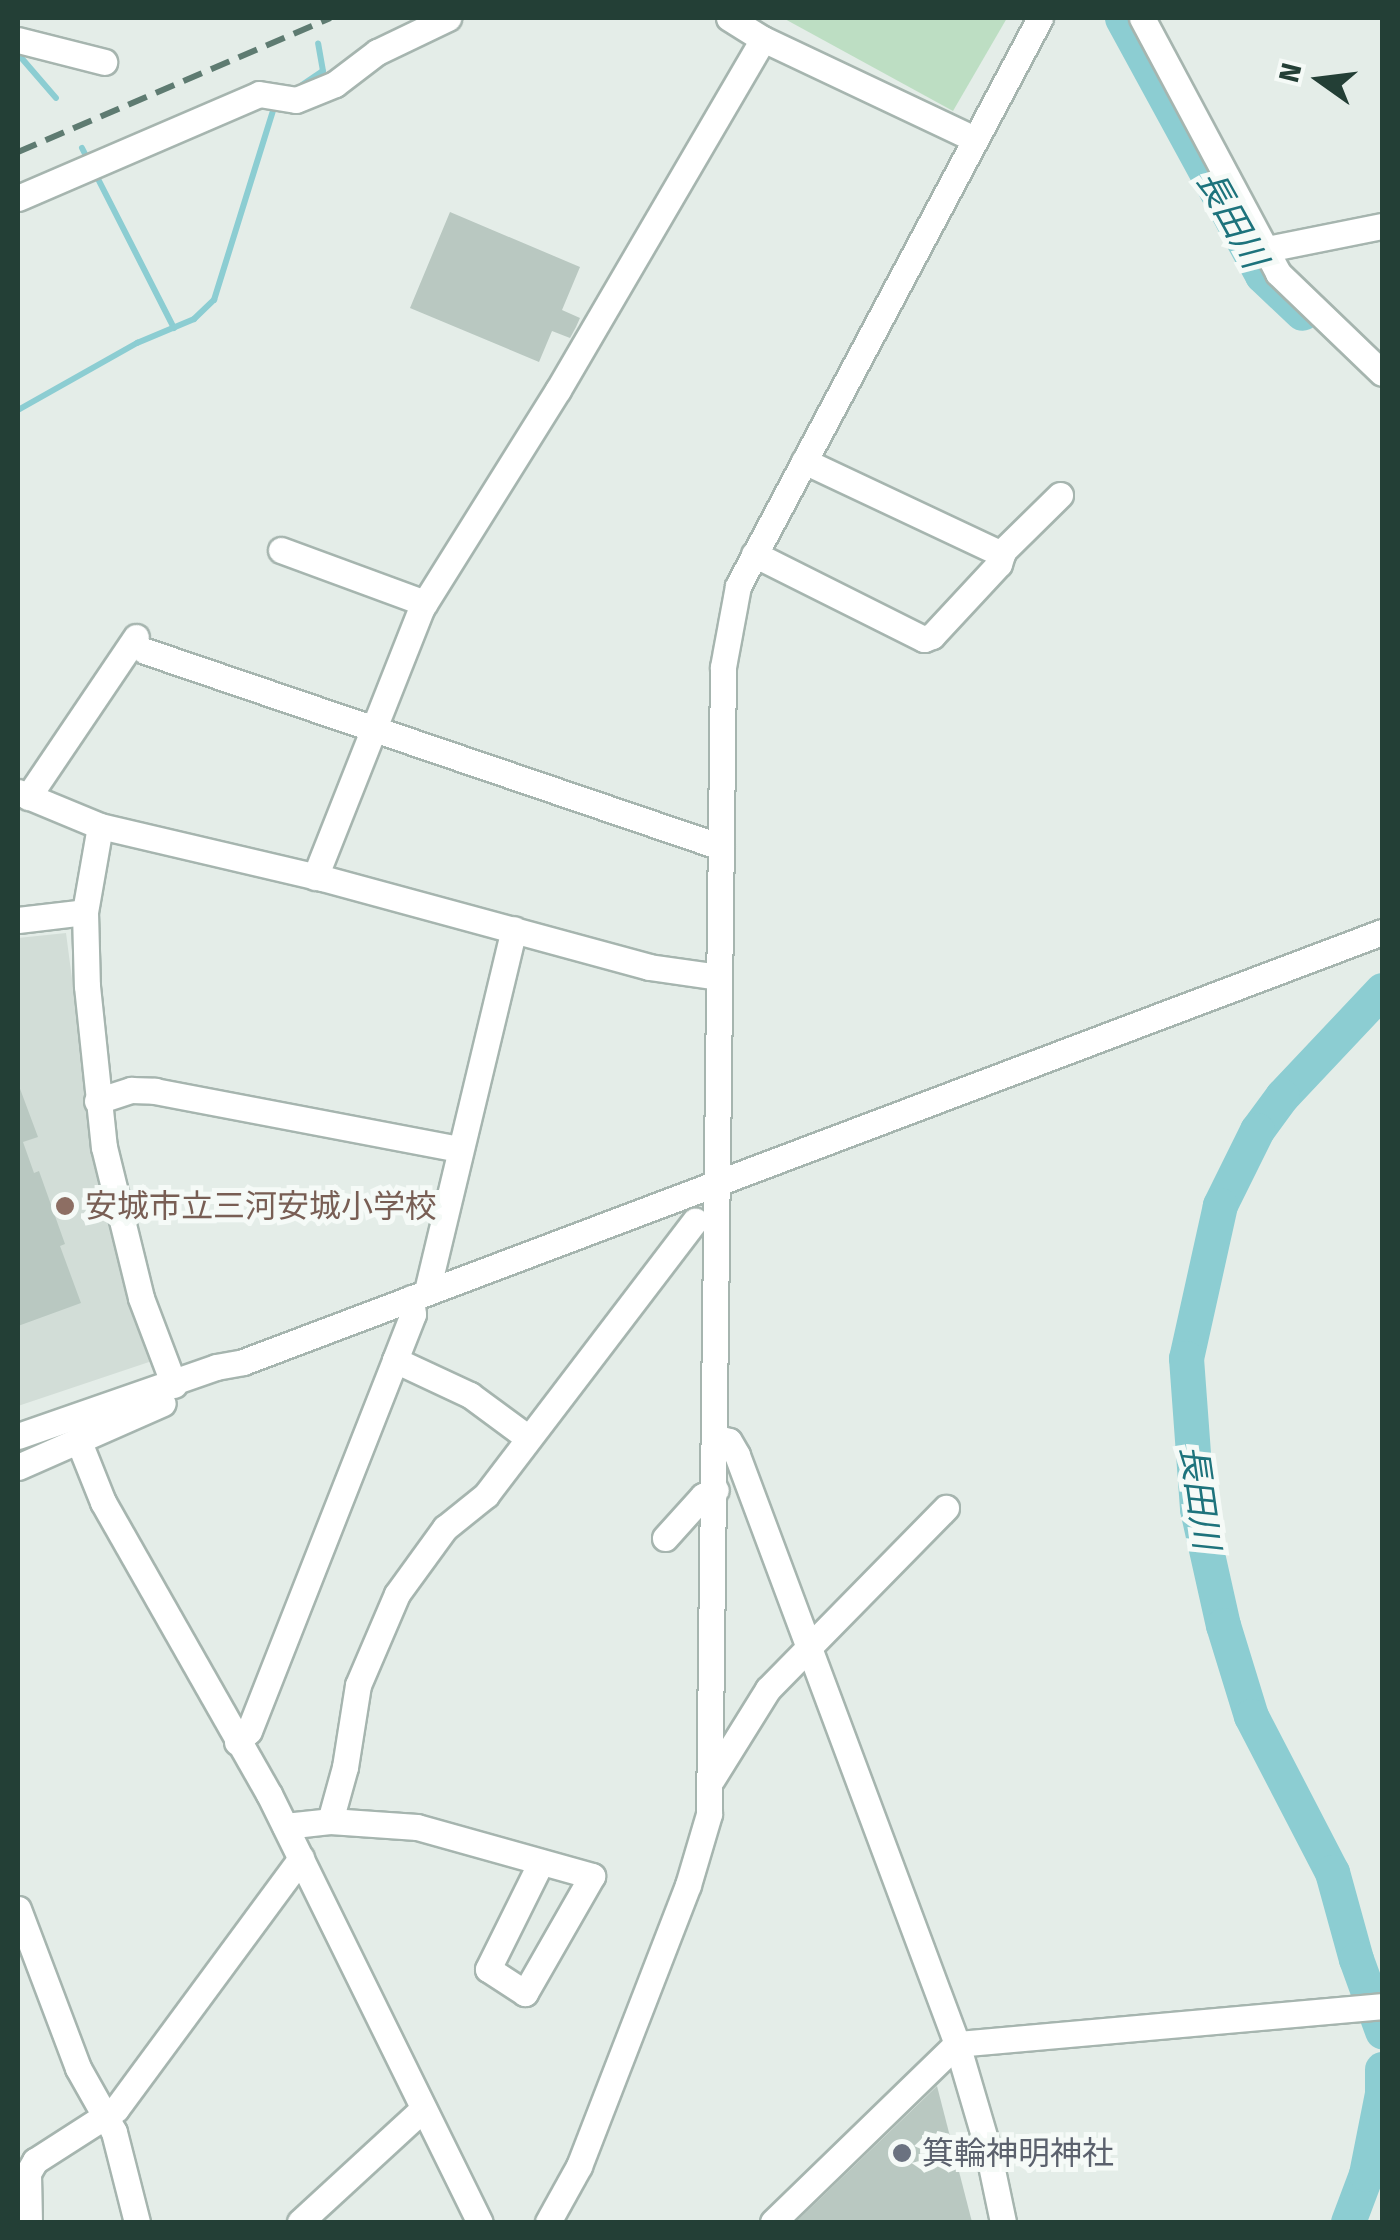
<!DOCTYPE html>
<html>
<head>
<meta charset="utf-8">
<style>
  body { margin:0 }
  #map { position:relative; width:1400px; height:2240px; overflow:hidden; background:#e4ede8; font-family:"Fira Sans","Noto Sans JP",sans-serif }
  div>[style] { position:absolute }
  .built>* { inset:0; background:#d2ddd7 }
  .green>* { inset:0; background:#bddec3 }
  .stream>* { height:6px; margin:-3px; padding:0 3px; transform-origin:3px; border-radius:3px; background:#8ccdd2 }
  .river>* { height:35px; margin:-17.5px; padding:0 17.5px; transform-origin:17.5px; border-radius:17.5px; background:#8ccdd2 }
  .building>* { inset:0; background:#b9c8c1 }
  .roads { filter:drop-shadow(2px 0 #a6b5af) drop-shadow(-2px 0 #a6b5af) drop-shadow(0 2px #a6b5af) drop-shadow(0 -2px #a6b5af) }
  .minor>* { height:25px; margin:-12.5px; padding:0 12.5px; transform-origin:12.5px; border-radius:12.5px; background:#fff }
  .rail>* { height:6px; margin-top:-3px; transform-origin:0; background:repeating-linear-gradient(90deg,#5e7b71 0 20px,transparent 0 30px) }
  .dots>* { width:28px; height:28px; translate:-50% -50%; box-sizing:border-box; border:5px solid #f5faf7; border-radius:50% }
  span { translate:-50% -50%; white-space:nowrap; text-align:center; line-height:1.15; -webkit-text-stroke:10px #f5faf7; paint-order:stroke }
  .education-label { font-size:32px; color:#785e54 }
  .left { translate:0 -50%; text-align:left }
  .worship-label { font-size:32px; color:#5b616d }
  .water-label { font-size:35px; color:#1d737c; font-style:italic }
  .frame { position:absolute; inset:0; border:20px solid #233f36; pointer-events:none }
  .north { position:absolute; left:1270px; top:30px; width:100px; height:100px; -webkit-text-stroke:8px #f5faf7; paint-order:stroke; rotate:284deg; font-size:28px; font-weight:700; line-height:40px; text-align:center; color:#233f36 }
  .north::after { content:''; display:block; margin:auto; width:35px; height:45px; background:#233f36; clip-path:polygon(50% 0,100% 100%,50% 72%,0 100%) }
</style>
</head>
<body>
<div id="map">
  <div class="built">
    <div style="clip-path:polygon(66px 933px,89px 1108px,155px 1360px,18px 1406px,18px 938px)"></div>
  </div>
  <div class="green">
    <div style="clip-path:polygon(783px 18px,1007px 18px,953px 111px)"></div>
  </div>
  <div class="stream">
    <div style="left:18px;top:54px;width:58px;rotate:49.2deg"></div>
    <div style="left:302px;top:85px;width:25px;rotate:-34deg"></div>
    <div style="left:323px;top:71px;width:28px;rotate:-100deg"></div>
    <div style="left:82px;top:148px;width:16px;rotate:63deg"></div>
    <div style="left:95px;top:173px;width:174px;rotate:63deg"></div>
    <div style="left:18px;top:410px;width:137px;rotate:-29.4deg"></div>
    <div style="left:137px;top:343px;width:62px;rotate:-22.8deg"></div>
    <div style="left:194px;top:319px;width:28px;rotate:-44deg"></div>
    <div style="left:214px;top:300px;width:205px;rotate:-72.7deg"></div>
  </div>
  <div class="river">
    <div style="left:1122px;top:18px;width:293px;rotate:61.4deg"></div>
    <div style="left:1262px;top:275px;width:55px;rotate:43.5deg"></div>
    <div style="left:1382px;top:990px;width:146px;rotate:133.3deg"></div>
    <div style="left:1282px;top:1096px;width:42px;rotate:126.3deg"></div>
    <div style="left:1257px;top:1130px;width:84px;rotate:116.3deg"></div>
    <div style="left:1220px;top:1205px;width:157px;rotate:102.5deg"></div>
    <div style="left:1186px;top:1358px;width:151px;rotate:85.8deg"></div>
    <div style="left:1197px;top:1509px;width:119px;rotate:77.4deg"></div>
    <div style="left:1223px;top:1625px;width:95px;rotate:72.9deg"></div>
    <div style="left:1251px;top:1716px;width:176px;rotate:62.6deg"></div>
    <div style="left:1332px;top:1872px;width:90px;rotate:74.6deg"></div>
    <div style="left:1356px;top:1959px;width:77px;rotate:70.1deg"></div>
    <div style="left:1348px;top:2222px;width:51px;rotate:-69.4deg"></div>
    <div style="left:1366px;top:2174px;width:83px;rotate:-78.8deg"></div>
    <div style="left:1382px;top:2093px;width:24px;rotate:-90deg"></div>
  </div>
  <div class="building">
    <div style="clip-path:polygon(450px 212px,580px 267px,562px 310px,580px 318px,576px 327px,570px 338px,552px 331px,539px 362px,410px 308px)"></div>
    <div style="clip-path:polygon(19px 1086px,38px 1137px,23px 1142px,34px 1173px,39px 1171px,65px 1244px,60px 1246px,81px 1303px,18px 1326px)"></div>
    <div style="clip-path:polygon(937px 2086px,972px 2222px,796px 2222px)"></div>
  </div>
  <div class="roads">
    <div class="minor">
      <div style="left:729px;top:18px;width:40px;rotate:32deg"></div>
      <div style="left:763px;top:39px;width:231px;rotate:25.3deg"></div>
      <div style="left:1142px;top:18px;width:289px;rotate:61.9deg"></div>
      <div style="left:1278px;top:273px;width:144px;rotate:43.9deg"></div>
      <div style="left:18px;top:40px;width:89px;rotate:14.3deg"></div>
      <div style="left:18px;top:198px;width:262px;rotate:-23.3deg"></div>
      <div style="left:259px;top:94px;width:37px;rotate:9deg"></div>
      <div style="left:296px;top:100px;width:42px;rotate:-22.3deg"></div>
      <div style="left:335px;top:84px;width:53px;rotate:-37.3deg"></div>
      <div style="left:377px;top:52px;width:79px;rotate:-25.6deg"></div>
      <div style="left:1267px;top:249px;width:117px;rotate:-11.3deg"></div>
      <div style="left:804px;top:461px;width:219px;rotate:25.2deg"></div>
      <div style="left:281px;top:550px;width:153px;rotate:20.2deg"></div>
      <div style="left:754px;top:554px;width:190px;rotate:26.6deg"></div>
      <div style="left:924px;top:639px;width:9px;rotate:-21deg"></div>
      <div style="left:932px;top:636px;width:98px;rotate:-47.1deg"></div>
      <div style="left:999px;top:564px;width:14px;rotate:-73deg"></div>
      <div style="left:1003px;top:551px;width:80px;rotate:-44.5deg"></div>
      <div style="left:145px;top:651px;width:608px;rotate:18.79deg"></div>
      <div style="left:18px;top:792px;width:89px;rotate:22.5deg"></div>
      <div style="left:100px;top:826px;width:228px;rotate:13.2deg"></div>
      <div style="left:322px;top:878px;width:339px;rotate:15.2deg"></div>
      <div style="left:649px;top:967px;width:70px;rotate:8.2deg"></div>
      <div style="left:28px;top:797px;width:193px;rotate:-56deg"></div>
      <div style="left:315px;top:877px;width:288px;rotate:-68.4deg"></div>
      <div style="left:421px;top:609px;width:258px;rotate:-58deg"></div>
      <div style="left:558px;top:390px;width:406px;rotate:-59.7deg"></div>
      <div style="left:85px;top:912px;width:74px;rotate:88.5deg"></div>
      <div style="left:87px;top:986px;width:162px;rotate:84deg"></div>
      <div style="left:104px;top:1147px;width:155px;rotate:76.2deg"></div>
      <div style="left:141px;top:1298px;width:93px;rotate:69.2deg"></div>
      <div style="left:18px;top:920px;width:67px;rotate:-6.8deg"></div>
      <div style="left:85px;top:912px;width:87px;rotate:-80.1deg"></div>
      <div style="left:97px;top:1101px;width:36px;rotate:-18deg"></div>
      <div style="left:131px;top:1090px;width:24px;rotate:2deg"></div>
      <div style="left:155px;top:1091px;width:309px;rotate:10.8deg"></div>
      <div style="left:427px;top:1291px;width:372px;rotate:-76.5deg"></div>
      <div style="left:395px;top:1360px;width:83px;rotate:25deg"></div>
      <div style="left:470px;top:1395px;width:71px;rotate:36.4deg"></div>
      <div style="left:18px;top:1436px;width:210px;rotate:-19.2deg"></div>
      <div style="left:216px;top:1367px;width:27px;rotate:-10deg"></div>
      <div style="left:243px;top:1362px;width:1217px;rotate:-20.68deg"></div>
      <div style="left:717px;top:1438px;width:12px;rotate:14deg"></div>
      <div style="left:729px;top:1441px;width:16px;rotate:60deg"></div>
      <div style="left:737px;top:1455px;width:629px;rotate:69.52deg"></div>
      <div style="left:957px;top:2044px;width:106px;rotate:73.6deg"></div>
      <div style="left:987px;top:2146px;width:78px;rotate:78.1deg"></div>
      <div style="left:79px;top:1442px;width:65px;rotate:68.2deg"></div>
      <div style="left:103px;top:1502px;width:336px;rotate:60.4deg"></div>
      <div style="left:269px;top:1794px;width:477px;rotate:63.8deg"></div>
      <div style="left:18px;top:1467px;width:158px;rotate:-23.8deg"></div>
      <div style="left:665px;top:1538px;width:57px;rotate:-47.9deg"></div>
      <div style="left:703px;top:1496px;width:14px;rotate:-25deg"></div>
      <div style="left:237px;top:1742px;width:16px;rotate:-43deg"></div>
      <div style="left:249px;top:1731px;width:399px;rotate:-68.5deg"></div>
      <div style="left:395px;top:1360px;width:49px;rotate:-68.6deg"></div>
      <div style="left:413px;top:1314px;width:16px;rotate:-97deg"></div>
      <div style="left:712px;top:1779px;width:106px;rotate:-58.1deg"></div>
      <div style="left:768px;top:1689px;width:254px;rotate:-45.5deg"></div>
      <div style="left:330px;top:1821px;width:56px;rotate:-74.5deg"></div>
      <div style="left:345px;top:1767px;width:83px;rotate:-81deg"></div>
      <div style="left:358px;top:1685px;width:99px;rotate:-66.8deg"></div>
      <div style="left:397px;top:1594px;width:82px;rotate:-54deg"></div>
      <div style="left:445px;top:1528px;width:53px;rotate:-38.8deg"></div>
      <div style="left:486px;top:1495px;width:345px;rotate:-52.7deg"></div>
      <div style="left:285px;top:1826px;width:45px;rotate:-6.3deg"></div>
      <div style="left:330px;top:1821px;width:87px;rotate:3.9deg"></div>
      <div style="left:417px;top:1827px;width:182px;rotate:15.6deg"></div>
      <div style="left:592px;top:1876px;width:135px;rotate:119.8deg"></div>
      <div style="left:525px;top:1993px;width:44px;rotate:-147deg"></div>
      <div style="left:488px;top:1969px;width:119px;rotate:-63.6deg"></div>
      <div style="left:18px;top:1909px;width:170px;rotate:69.3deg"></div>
      <div style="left:78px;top:2068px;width:73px;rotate:60.6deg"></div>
      <div style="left:114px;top:2132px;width:93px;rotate:75.7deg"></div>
      <div style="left:29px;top:2222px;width:49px;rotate:-91.2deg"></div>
      <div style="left:28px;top:2173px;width:14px;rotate:-60deg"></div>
      <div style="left:35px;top:2161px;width:96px;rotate:-32.7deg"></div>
      <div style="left:116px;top:2109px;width:312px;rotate:-53.6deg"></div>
      <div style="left:300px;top:2222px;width:167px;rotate:-42.6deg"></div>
      <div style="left:548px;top:2222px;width:64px;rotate:-61deg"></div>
      <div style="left:579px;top:2166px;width:301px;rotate:-68.8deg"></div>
      <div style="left:688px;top:1885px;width:74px;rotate:-73.5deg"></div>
      <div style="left:709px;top:1814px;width:1147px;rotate:-89.3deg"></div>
      <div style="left:723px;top:667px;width:82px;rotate:-79.5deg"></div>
      <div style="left:738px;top:586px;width:643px;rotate:-62deg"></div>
      <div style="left:773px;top:2222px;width:256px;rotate:-44.1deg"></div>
      <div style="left:957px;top:2044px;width:427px;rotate:-5.1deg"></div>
    </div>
  </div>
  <div class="rail">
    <div style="left:18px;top:152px;width:340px;rotate:-23.2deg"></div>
  </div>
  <div class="dots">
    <div style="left:65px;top:1206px;background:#8d6e63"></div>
    <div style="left:902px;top:2153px;background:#6b7280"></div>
  </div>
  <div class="education-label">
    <span class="left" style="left:85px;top:1206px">安城市立三河安城小学校</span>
  </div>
  <div class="worship-label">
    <span class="left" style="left:922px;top:2153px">箕輪神明神社</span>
  </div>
  <div class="water-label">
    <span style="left:1232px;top:219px;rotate:61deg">長田川</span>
    <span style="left:1200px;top:1497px;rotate:82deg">長田川</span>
  </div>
  <div class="frame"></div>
  <div class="north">N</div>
</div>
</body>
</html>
